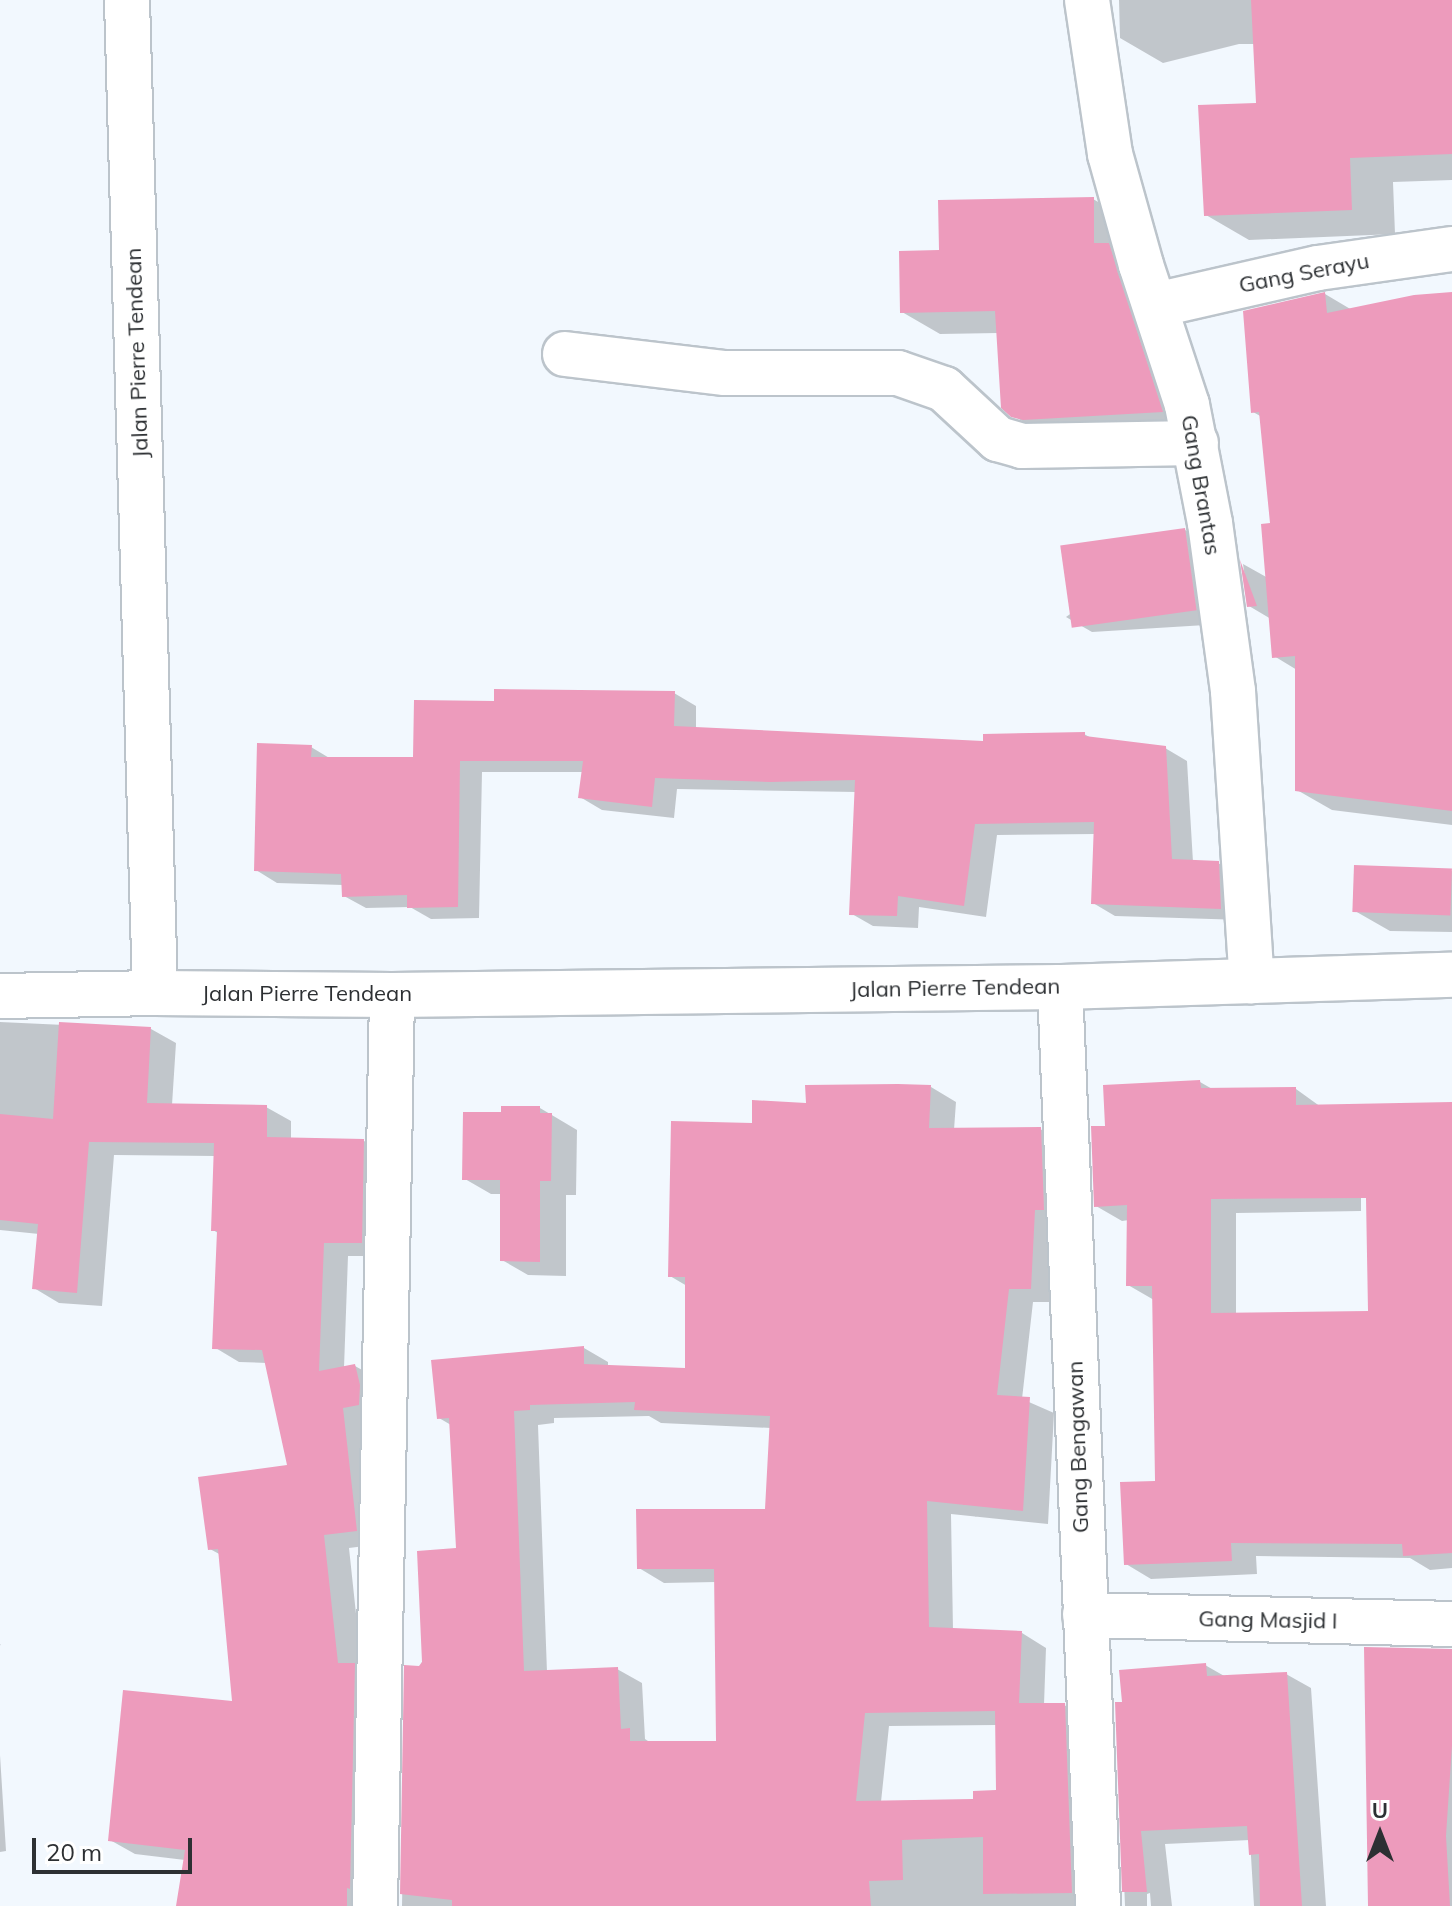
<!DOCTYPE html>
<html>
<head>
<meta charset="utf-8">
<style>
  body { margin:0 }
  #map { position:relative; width:1452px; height:1906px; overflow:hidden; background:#f2f8fe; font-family:Mulish,sans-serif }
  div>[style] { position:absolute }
  .shadow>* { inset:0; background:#0003; transform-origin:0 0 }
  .building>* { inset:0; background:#ed9bbc; transform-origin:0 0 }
  .roads { filter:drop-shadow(2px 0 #bcc4cb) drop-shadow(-2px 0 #bcc4cb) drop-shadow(0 2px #bcc4cb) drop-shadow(0 -2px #bcc4cb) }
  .minor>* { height:44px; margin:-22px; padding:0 22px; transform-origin:22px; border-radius:22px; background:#fff }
  .secondary>* { height:44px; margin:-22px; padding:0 22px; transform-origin:22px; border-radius:22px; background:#fff }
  span { translate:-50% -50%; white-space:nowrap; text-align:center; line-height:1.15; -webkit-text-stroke:6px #fff; paint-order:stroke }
  .street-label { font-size:22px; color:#2d3033 }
  .north { position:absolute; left:1340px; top:1794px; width:80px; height:80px; -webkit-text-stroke:6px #fff; paint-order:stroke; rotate:0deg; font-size:22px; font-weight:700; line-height:32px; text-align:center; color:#2d3033 }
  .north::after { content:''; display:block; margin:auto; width:28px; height:36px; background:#2d3033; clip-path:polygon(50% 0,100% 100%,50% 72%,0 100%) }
  .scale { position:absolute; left:32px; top:1838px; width:160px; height:36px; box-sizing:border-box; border:4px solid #2d3033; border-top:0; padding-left:10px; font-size:24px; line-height:28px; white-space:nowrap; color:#2d3033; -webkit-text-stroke:6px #fff; paint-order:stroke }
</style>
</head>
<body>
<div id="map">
  <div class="shadow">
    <div style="clip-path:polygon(1119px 0,1452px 0,1452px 180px,1393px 182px,1395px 234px,1249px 240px,1206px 215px,1258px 105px,1255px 44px,1239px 44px,1163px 63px,1120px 38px)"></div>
    <div style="clip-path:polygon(1093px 199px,1131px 221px,1200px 433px,1051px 438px,1012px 415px,998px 333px,940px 334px,902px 312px,941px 252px)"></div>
    <div style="clip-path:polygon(1325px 294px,1352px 310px,1452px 294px,1452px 825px,1332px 810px,1297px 790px,1297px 670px,1274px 656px,1271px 619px,1249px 606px,1243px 564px,1268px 578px,1273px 525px,1262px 417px,1253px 412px)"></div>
    <div style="clip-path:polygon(1185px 530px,1211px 545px,1222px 624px,1092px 632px,1066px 617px)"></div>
    <div style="clip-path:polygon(674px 693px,696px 706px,696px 729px,985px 743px,1084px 734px,1093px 739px,1165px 748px,1187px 761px,1193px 862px,1218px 863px,1240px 875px,1243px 920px,1115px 916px,1093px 903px,1096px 834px,997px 835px,986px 917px,919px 907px,918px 928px,873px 926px,852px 914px,856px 792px,677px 789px,674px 818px,602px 810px,580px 797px,583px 772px,482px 772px,479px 918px,431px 919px,410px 907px,366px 908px,344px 896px,343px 885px,277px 883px,256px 870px,311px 747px,331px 759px,415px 759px,496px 703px)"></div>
    <div style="clip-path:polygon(1452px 871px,1452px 932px,1390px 931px,1355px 911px)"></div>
    <div style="clip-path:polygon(0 1022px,151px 1029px,176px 1043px,172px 1105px,266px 1107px,291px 1121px,291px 1139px,364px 1141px,389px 1155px,387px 1256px,348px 1256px,344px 1368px,355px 1366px,380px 1380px,381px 1544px,349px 1548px,362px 1670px,375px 1906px,178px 1906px,185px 1860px,135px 1854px,110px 1840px,234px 1703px,221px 1555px,210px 1549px,289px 1467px,267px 1363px,239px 1362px,214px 1347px,218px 1233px,213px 1230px,215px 1156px,114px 1155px,102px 1306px,59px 1303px,34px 1288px,39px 1234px,0 1230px)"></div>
    <div style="clip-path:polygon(1200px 1082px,1214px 1090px,1296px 1089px,1321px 1107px,1452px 1104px,1452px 1190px,1361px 1192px,1361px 1211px,1236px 1213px,1236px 1314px,1370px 1313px,1452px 1260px,1452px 1568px,1430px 1570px,1410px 1558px,1256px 1556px,1257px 1574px,1151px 1579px,1126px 1564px,1157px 1482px,1154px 1300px,1128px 1285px,1129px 1220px,1122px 1221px,1096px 1206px,1107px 1128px)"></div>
    <div style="clip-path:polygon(evenodd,931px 1087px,956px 1102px,954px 1130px,1040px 1129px,1065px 1143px,1055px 1302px,1033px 1302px,1022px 1399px,1054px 1413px,1048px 1524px,951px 1514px,953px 1630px,1022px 1633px,1046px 1648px,1044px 1705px,1064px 1705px,1089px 1719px,1097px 1906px,402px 1906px,406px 1667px,420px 1668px,458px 1550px,451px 1425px,439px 1418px,584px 1348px,608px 1362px,608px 1367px,687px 1370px,687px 1286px,670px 1276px,754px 1125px,808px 1105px,931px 1087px,649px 1416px,661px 1423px,771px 1428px,767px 1511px,639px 1568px,664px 1583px,716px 1582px,718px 1743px,651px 1743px,645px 1739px,642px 1683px,617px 1669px,547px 1672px,538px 1425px,554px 1423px,554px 1418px,649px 1416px,931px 1087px,997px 1725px,998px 1792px,975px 1801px,881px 1802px,889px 1726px,997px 1725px)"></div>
    <div style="clip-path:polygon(540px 1108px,577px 1130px,576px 1195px,566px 1195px,566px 1276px,528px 1275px,502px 1260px,502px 1194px,491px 1194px,465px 1179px,503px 1114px)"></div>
    <div style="left:0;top:1644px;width:1px;height:77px;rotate:45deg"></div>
    <div style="clip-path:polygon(1452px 1651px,1452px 1906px,1418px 1906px)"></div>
    <div style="clip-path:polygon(1205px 1665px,1226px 1677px,1286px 1674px,1311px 1688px,1326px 1906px,1254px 1906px,1250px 1840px,1165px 1844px,1172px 1906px,1151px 1906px,1150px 1893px,1147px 1894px,1147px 1906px,1125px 1906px,1117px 1704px,1124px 1704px)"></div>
    <div style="clip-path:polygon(0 1755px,6px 1851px,0 1852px)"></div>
  </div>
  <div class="building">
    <div style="clip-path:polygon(1251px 0,1452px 0,1452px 154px,1350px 158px,1352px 210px,1204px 216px,1198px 105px,1256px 103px)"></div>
    <div style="clip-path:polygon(1094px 197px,1094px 243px,1109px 243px,1163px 412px,1023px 420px,1011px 417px,1001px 408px,995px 311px,900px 313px,899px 251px,939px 250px,938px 200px)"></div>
    <div style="clip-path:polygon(1325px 292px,1327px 313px,1414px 295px,1452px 292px,1452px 811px,1295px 791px,1295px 656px,1272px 658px,1261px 524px,1270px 523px,1259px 412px,1251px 413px,1243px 311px)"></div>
    <div style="left:1185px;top:528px;width:83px;height:126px;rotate:82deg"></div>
    <div style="clip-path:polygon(1240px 560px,1257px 606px,1247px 607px)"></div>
    <div style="clip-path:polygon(494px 689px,675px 691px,674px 726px,983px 741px,983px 734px,1085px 732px,1085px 736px,1166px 746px,1172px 859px,1219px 861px,1221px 909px,1091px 904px,1094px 822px,975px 824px,964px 906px,898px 896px,897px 916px,849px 915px,855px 780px,770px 782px,655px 778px,652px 807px,578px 798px,583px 761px,460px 761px,458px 907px,407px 908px,407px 895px,342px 897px,341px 874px,254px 871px,257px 743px,312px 745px,311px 757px,413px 757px,414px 700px,494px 701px)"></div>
    <div style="left:1354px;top:865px;width:98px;height:47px;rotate:2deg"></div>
    <div style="clip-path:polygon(59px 1022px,151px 1027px,147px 1103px,267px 1105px,267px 1137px,364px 1139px,362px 1243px,324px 1243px,319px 1371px,355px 1364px,360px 1385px,359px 1405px,343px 1408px,357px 1531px,324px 1535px,338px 1663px,355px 1663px,350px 1889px,347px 1888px,347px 1906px,176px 1906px,185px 1850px,108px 1841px,123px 1690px,232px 1701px,218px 1549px,208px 1550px,198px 1477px,287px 1465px,262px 1350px,212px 1349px,217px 1231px,211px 1231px,214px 1143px,89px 1142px,77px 1293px,32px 1289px,38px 1224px,0 1220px,0 1114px,53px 1119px)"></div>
    <div style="clip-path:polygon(evenodd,1200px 1080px,1201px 1088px,1296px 1087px,1296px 1105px,1452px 1102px,1452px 1553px,1403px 1556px,1402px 1544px,1231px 1543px,1232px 1561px,1124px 1565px,1120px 1482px,1155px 1481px,1152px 1286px,1126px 1286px,1127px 1205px,1094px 1207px,1091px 1126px,1105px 1126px,1103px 1085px,1200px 1080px,1366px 1198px,1368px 1311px,1211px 1313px,1211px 1199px,1366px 1198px)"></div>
    <div style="clip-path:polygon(evenodd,898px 1084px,931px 1085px,929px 1128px,1041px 1127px,1044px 1210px,1035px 1210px,1031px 1289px,1009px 1289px,997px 1395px,1030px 1397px,1023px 1511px,927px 1501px,929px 1627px,1022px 1631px,1019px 1703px,1065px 1703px,1072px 1893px,983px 1894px,983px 1837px,902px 1840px,903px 1880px,869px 1881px,871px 1906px,452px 1906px,452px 1900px,400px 1894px,404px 1665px,419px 1666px,422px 1662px,417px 1551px,456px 1548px,449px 1418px,437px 1419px,431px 1360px,584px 1346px,584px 1364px,685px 1368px,685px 1277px,668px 1277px,671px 1121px,752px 1123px,752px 1100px,806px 1103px,805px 1085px,898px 1084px,635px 1402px,634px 1410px,770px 1416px,765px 1509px,636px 1509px,637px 1569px,714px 1569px,716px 1741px,630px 1741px,630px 1728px,621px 1729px,618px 1667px,524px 1671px,514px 1411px,530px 1410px,530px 1405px,635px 1402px,898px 1084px,995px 1711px,996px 1790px,973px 1791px,973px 1799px,856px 1801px,865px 1713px,995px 1711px)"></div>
    <div style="clip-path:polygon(501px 1106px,540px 1106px,540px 1113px,552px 1113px,551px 1181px,540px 1181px,540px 1262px,500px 1261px,500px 1180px,462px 1180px,463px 1112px,501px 1112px)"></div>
    <div style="clip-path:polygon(1364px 1647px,1452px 1649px,1452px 1745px,1446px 1836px,1450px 1906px,1368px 1906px)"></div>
    <div style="clip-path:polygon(1206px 1663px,1207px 1676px,1287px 1672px,1302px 1906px,1260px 1906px,1259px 1854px,1249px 1855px,1247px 1826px,1141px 1831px,1147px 1892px,1122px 1892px,1115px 1702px,1122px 1702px,1119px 1670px)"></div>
  </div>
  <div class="roads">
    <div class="minor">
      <div style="left:1087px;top:0;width:156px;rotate:81.5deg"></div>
      <div style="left:1110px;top:154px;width:115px;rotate:74.4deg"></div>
      <div style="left:1141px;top:265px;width:147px;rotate:71.8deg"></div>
      <div style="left:1187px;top:405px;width:120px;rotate:79deg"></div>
      <div style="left:1210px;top:523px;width:170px;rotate:82.2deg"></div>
      <div style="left:1233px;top:691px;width:291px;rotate:86.3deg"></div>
      <div style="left:1156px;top:305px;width:166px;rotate:-12.9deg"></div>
      <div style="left:1318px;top:268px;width:135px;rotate:-8.1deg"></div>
      <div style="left:565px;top:354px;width:161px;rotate:6.8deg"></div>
      <div style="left:725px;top:373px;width:173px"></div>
      <div style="left:898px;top:373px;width:49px;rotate:19.2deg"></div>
      <div style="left:944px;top:389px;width:74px;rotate:42.8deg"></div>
      <div style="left:998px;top:439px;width:25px;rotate:16deg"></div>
      <div style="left:1022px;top:446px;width:174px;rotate:-1deg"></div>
      <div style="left:1060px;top:987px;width:920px;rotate:87.63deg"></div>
      <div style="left:0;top:996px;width:155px;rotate:-1.1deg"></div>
      <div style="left:1085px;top:1615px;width:367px;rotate:1.4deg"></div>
      <div style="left:375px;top:1906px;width:911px;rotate:-88.93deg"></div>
    </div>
    <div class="secondary">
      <div style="left:127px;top:0;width:993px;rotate:88.38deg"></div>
      <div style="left:155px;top:993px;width:237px;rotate:0.5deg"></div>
      <div style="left:392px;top:995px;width:668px;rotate:-0.69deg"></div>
      <div style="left:1060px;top:987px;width:392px;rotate:-1.8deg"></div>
    </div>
  </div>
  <div class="street-label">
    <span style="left:1304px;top:273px;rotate:-11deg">Gang Serayu</span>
    <span style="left:137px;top:353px;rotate:-92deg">Jalan Pierre Tendean</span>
    <span style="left:1201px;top:485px;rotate:80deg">Gang Brantas</span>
    <span style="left:955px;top:988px;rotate:-1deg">Jalan Pierre Tendean</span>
    <span style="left:307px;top:994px">Jalan Pierre Tendean</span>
    <span style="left:1078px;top:1447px;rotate:-92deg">Gang Bengawan</span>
    <span style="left:1268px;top:1620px;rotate:1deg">Gang Masjid I</span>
  </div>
  <div class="north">U</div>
  <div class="scale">20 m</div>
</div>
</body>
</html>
